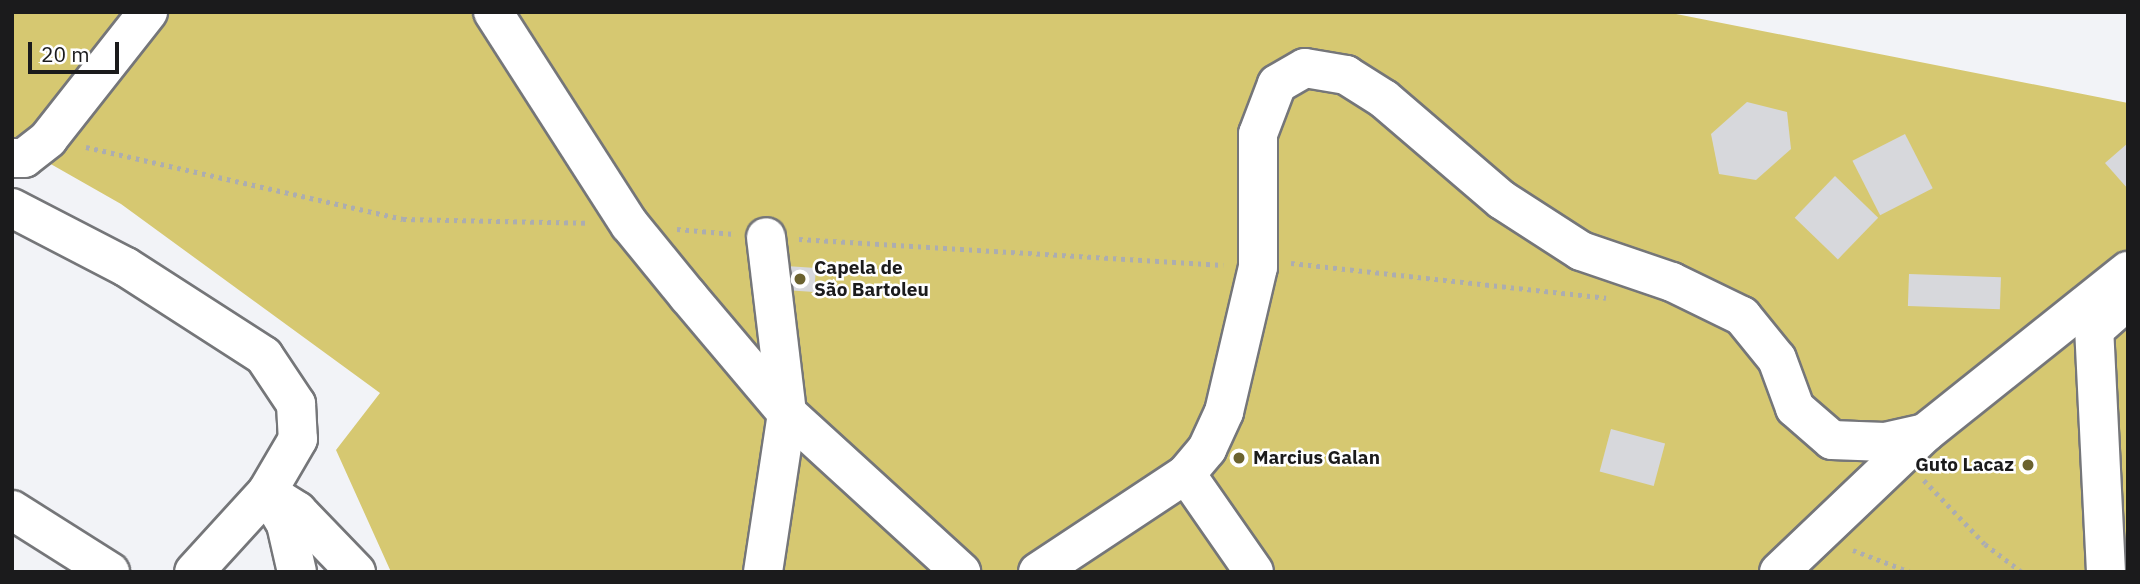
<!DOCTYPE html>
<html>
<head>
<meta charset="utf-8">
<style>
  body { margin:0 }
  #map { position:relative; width:2140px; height:584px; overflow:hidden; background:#f2f3f7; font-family:"IBM Plex Sans",sans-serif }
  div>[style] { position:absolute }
  .green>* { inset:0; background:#d6c871 }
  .building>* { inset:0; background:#d7d8dc; transform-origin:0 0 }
  .path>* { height:4.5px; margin-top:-2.25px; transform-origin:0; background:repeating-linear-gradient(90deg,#acadb0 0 3.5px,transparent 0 8.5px) }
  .roads { filter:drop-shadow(2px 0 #757679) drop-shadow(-2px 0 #757679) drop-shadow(0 2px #757679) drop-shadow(0 -2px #757679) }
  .minor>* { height:38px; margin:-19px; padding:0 19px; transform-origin:19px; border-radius:19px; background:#fff }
  .dots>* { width:19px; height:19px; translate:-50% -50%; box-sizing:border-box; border:4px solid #fff; border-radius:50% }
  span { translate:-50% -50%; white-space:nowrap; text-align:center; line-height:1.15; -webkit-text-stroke:5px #fff; paint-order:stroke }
  .poi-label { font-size:19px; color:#1b1b1c; font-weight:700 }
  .left { translate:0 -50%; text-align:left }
  .right { translate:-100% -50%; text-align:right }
  .frame { position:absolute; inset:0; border:14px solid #1b1b1c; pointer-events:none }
  .scale { position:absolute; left:28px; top:42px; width:91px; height:32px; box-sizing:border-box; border:4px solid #1b1b1c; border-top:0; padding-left:9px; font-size:21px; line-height:24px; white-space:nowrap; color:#1b1b1c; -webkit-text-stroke:5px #fff; paint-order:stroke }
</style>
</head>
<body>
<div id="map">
  <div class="green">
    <div style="clip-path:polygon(12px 12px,1666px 12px,2128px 103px,2128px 572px,391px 572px,336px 450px,380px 393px,121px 204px,12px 142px)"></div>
  </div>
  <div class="building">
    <div style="clip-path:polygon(1747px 102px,1787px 112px,1791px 149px,1756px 180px,1719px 174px,1711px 134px)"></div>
    <div style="left:1905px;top:134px;width:61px;height:59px;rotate:63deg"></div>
    <div style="clip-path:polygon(2128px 143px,2128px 189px,2105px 163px)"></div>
    <div style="left:1835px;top:176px;width:60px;height:58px;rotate:44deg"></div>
    <div style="left:786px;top:266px;width:30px;height:24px;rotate:4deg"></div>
    <div style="left:1909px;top:274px;width:92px;height:32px;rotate:2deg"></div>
    <div style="left:1611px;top:429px;width:56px;height:44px;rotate:15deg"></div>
  </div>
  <div class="path">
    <div style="left:86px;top:147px;width:325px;rotate:12.8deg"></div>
    <div style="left:403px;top:219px;width:184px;rotate:1.2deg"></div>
    <div style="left:677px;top:229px;width:57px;rotate:5deg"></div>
    <div style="left:799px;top:239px;width:425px;rotate:3.5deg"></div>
    <div style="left:1291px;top:263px;width:317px;rotate:6.3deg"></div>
    <div style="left:1924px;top:480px;width:88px;rotate:46.4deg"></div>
    <div style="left:1985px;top:544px;width:46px;rotate:37.1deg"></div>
    <div style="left:1853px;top:550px;width:61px;rotate:21.1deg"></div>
  </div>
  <div class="roads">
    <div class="minor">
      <div style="left:493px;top:12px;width:253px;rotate:57.3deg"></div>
      <div style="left:630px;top:225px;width:92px;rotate:50.8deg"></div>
      <div style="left:688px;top:296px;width:153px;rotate:49.8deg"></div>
      <div style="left:787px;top:413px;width:236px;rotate:42.4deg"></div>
      <div style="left:12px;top:158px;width:12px"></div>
      <div style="left:24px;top:158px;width:31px;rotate:-38deg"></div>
      <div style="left:48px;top:139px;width:162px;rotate:-51.8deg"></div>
      <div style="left:12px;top:208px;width:128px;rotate:27.4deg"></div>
      <div style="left:126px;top:267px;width:164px;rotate:32.8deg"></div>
      <div style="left:264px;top:356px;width:58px;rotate:56.3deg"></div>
      <div style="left:296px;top:404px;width:35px;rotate:87deg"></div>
      <div style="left:298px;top:439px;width:61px;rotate:120.3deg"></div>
      <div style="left:267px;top:492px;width:108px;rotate:132.4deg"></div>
      <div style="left:1186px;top:474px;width:119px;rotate:55.2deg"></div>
      <div style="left:267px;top:492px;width:36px;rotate:32deg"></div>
      <div style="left:297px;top:511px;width:85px;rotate:46deg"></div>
      <div style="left:268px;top:494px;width:35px;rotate:59deg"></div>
      <div style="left:286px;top:524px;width:49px;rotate:77.1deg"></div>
      <div style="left:12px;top:510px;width:116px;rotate:32.3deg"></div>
      <div style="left:763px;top:572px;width:161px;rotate:-81.4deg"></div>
      <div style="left:787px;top:413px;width:177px;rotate:-96.8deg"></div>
      <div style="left:1038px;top:572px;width:178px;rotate:-33.5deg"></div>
      <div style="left:1186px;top:474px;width:33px;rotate:-50deg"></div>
      <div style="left:1207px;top:449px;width:41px;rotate:-65.3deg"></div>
      <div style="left:1224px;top:412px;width:149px;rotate:-76.8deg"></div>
      <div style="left:1258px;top:267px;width:133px;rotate:-90deg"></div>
      <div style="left:1258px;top:134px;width:53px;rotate:-69.2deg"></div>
      <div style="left:1277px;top:84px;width:32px;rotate:-30deg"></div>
      <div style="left:1305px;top:68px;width:42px;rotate:9.7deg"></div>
      <div style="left:1346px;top:75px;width:45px;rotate:32.3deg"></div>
      <div style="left:1384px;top:99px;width:155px;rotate:40.6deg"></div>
      <div style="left:1502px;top:200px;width:94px;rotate:32.8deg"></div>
      <div style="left:1581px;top:251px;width:96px;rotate:18.8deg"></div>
      <div style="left:1672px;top:282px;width:78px;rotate:25.9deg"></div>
      <div style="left:1742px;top:316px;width:55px;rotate:50.9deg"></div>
      <div style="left:1777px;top:359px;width:52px;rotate:69.8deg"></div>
      <div style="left:1795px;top:408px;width:49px;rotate:40.9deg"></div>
      <div style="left:1832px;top:440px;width:53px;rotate:2.2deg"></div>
      <div style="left:1885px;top:442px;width:41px;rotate:-12.7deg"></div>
      <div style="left:1779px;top:572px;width:202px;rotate:-43.6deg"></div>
      <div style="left:1925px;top:433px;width:260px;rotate:-38.6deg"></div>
      <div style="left:2106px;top:572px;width:242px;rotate:-92.8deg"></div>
      <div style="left:2094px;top:330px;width:45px;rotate:-41.4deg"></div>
    </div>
  </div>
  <div class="dots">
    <div style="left:800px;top:279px;background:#6b622f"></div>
    <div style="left:1239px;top:458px;background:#6b622f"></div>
    <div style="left:2028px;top:465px;background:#6b622f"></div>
  </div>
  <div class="poi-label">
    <span class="left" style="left:814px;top:279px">Capela de<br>São Bartoleu</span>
    <span class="left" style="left:1253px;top:458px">Marcius Galan</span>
    <span class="right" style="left:2014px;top:465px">Guto Lacaz</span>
  </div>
  <div class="frame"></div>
  <div class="scale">20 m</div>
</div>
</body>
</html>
